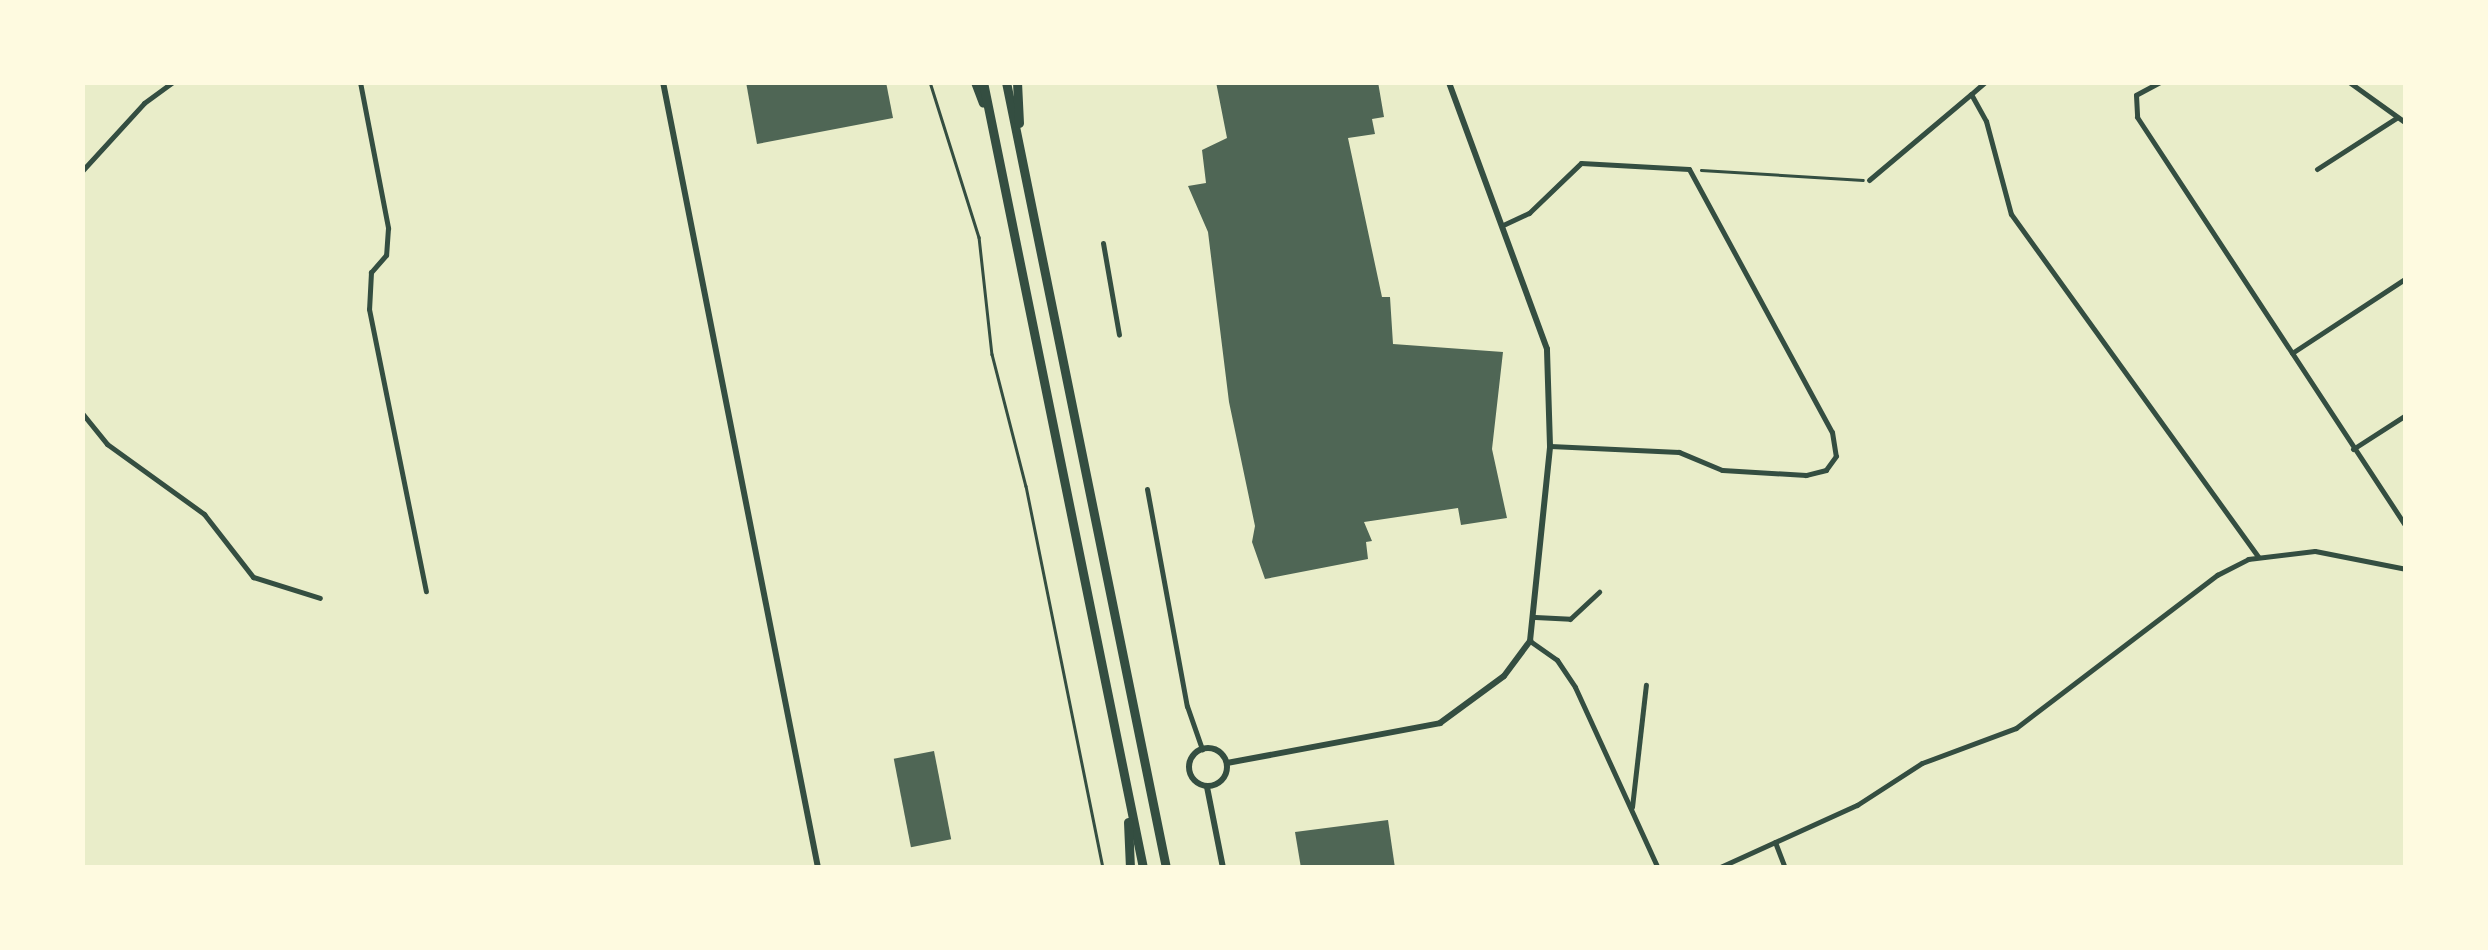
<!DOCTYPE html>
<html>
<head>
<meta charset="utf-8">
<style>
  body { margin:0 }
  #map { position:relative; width:2488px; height:950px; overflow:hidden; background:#e9edc9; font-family:"Work Sans",sans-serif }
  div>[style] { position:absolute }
  .building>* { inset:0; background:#4f6655; transform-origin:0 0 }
  .path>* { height:2.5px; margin:-1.25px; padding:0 1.25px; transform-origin:1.25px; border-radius:1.25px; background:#344e41 }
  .minor>* { height:5px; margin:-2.5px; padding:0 2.5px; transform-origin:2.5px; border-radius:2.5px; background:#344e41 }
  .tertiary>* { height:6px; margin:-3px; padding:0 3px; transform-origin:3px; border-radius:3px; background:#344e41 }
  .tertiary>.ring { margin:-3px; padding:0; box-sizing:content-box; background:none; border:6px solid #344e41; border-radius:50% }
  .trunk>* { height:9px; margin:-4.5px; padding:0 4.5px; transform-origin:4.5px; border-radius:4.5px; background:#344e41 }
  span { translate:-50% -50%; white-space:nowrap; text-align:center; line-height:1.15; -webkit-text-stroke:10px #fefae0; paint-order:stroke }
  .frame { position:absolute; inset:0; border:85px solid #fefae0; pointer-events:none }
</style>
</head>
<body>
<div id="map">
  <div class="building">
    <div style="clip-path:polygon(746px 82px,886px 82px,893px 118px,757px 144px)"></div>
    <div style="clip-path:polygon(1216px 82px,1378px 82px,1384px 117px,1372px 119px,1375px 134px,1348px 138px,1382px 297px,1390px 297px,1393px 344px,1503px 352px,1492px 449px,1507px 518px,1461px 525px,1458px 508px,1364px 522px,1372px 541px,1366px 542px,1368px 559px,1265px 579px,1252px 542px,1255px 526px,1229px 402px,1208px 232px,1188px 186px,1206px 183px,1202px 150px,1227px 138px)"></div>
    <div style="left:934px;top:751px;width:90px;height:41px;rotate:79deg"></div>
    <div style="clip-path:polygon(1388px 820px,1395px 868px,1301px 868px,1295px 832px)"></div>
  </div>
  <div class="path">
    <div style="left:930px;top:82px;width:163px;rotate:72.5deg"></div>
    <div style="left:979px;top:237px;width:118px;rotate:83.7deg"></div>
    <div style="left:992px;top:354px;width:136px;rotate:75.6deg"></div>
    <div style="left:1026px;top:486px;width:390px;rotate:78.6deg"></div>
    <div style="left:1701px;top:170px;width:162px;rotate:3.5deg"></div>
  </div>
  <div class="minor">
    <div style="left:360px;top:82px;width:149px;rotate:79.1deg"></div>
    <div style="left:388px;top:228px;width:27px;rotate:94deg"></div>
    <div style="left:386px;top:255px;width:23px;rotate:131deg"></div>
    <div style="left:371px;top:272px;width:37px;rotate:93deg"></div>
    <div style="left:369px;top:309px;width:288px;rotate:78.6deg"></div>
    <div style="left:1985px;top:82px;width:18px;rotate:139deg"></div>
    <div style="left:1971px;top:94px;width:31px;rotate:61deg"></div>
    <div style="left:1986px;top:121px;width:96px;rotate:75deg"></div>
    <div style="left:2011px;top:214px;width:422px;rotate:54.2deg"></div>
    <div style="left:2160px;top:82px;width:27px;rotate:152deg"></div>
    <div style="left:2136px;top:95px;width:22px;rotate:87deg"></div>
    <div style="left:2137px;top:117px;width:490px;rotate:56.7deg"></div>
    <div style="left:2349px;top:82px;width:70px;rotate:35.7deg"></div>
    <div style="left:2317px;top:169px;width:94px;rotate:-32.8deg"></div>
    <div style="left:82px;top:171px;width:92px;rotate:-47.6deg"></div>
    <div style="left:144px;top:103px;width:36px;rotate:-36deg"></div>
    <div style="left:1869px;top:180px;width:132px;rotate:-40.1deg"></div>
    <div style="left:1503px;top:225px;width:29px;rotate:-25deg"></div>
    <div style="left:1529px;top:213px;width:72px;rotate:-43.9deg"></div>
    <div style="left:1581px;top:163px;width:108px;rotate:3.2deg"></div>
    <div style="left:1689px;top:169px;width:299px;rotate:61.5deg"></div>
    <div style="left:1832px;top:432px;width:24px;rotate:81deg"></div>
    <div style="left:1836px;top:456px;width:17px;rotate:126deg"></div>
    <div style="left:1826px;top:470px;width:21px;rotate:166deg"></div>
    <div style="left:1806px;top:475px;width:84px;rotate:-176.6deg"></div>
    <div style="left:1722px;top:470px;width:47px;rotate:-157.3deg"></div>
    <div style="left:1679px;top:452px;width:129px;rotate:-177.3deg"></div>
    <div style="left:1103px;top:243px;width:93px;rotate:80.1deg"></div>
    <div style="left:2292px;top:353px;width:136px;rotate:-33.3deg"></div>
    <div style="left:82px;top:413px;width:40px;rotate:51deg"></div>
    <div style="left:107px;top:444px;width:120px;rotate:35.8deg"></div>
    <div style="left:204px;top:514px;width:80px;rotate:52.1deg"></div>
    <div style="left:253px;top:577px;width:70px;rotate:17.4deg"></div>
    <div style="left:2353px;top:449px;width:63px;rotate:-32.7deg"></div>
    <div style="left:1147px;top:489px;width:221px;rotate:79.6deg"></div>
    <div style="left:1187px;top:706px;width:46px;rotate:70.8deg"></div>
    <div style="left:1535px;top:617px;width:35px;rotate:3deg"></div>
    <div style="left:1570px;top:619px;width:40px;rotate:-43deg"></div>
    <div style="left:1530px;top:641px;width:33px;rotate:35deg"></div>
    <div style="left:1557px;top:660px;width:32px;rotate:56deg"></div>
    <div style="left:1575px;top:687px;width:199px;rotate:65.4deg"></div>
    <div style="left:1632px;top:807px;width:123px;rotate:-83.5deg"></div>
    <div style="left:1775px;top:842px;width:28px;rotate:69deg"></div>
    <div style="left:1718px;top:868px;width:153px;rotate:-24.4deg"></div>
    <div style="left:1857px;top:805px;width:77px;rotate:-32.9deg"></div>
    <div style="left:1922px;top:763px;width:100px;rotate:-20.4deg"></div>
    <div style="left:2016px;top:728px;width:253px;rotate:-37.3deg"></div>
    <div style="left:2217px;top:575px;width:35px;rotate:-27deg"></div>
    <div style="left:2248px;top:559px;width:67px;rotate:-6.8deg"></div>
    <div style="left:2315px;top:551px;width:93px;rotate:11.2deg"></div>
  </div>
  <div class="tertiary">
    <div style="left:663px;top:82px;width:801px;rotate:78.84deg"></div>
    <div class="ring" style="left:1189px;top:748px;width:32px;height:32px"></div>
    <div style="left:1227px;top:763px;width:217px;rotate:-10.6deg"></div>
    <div style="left:1440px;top:723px;width:79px;rotate:-36.3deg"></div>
    <div style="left:1504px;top:676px;width:44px;rotate:-53.4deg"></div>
    <div style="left:1530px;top:641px;width:196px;rotate:-84.1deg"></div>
    <div style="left:1550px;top:446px;width:97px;rotate:-91.8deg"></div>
    <div style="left:1547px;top:349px;width:284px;rotate:-110.2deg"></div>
    <div style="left:1207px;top:787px;width:83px;rotate:78.8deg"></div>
  </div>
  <div class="trunk">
    <div style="left:975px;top:82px;width:22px;rotate:69deg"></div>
    <div style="left:983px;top:82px;width:802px;rotate:78.49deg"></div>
    <div style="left:1006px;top:82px;width:802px;rotate:78.49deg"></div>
    <div style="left:1017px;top:82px;width:41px;rotate:87.2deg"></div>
    <div style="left:1128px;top:822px;width:46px;rotate:87.5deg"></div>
  </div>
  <div class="frame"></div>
</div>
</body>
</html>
